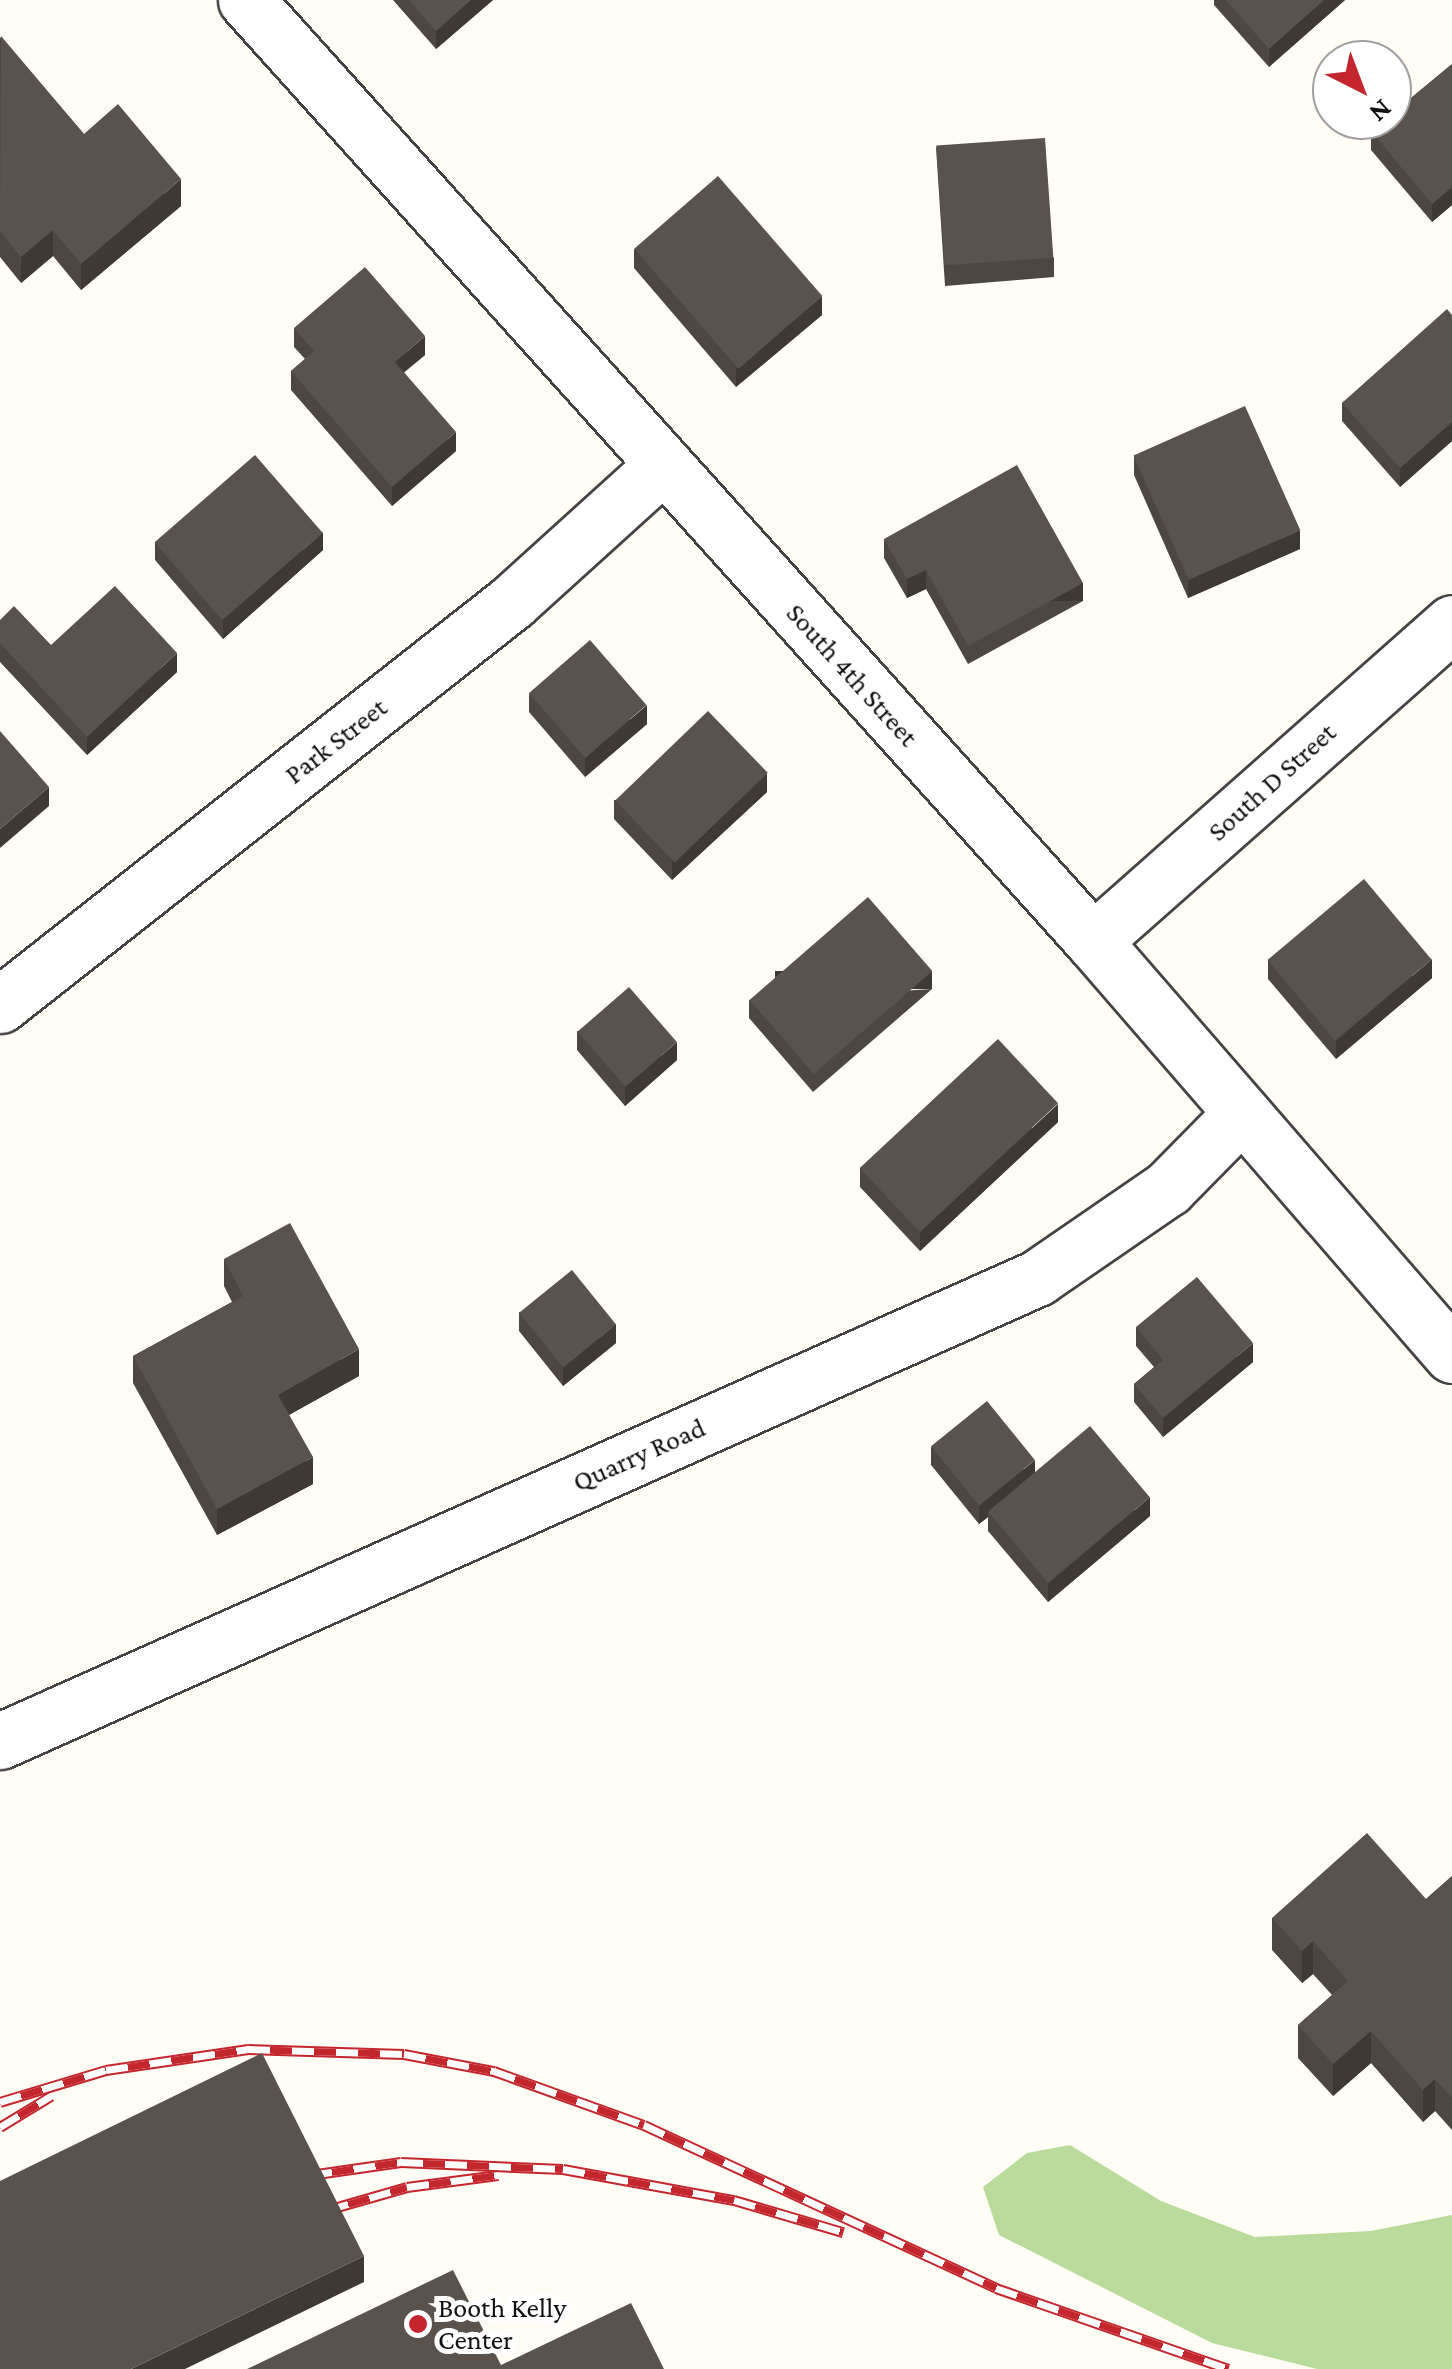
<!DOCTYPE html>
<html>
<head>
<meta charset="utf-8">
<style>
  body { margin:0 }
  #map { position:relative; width:1452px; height:2369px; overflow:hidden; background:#fffdf5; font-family:"Crimson Pro",serif }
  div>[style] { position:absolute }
  .forest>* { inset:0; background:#b9dc9c }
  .roads { filter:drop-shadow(2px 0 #444) drop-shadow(-2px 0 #444) drop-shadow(0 2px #444) drop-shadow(0 -2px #444) }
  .minor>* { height:55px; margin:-27.5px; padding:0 27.5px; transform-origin:27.5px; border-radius:27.5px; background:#fff }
  .rail>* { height:11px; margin-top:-5.5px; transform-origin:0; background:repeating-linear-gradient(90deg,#fff 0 22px,#c4262e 0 44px); box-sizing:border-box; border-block:2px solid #c4262e }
  .wall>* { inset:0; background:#4d4742 }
  .shaded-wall>* { inset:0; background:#3f3936; transform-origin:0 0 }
  .building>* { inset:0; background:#5a524d; transform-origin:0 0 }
  .dots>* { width:28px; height:28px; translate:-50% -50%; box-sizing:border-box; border:5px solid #fff; border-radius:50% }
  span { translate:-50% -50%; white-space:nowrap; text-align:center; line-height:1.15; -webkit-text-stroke:10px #fff; paint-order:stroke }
  .street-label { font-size:28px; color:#111 }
  .poi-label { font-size:28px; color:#111 }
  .left { translate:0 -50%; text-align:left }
  .north { position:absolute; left:1312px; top:40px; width:100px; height:100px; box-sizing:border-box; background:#fff; border:2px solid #a0a0a0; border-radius:50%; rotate:138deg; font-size:28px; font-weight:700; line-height:40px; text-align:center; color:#111 }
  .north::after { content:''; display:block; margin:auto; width:35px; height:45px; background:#c4262e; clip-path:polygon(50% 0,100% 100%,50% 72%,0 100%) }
</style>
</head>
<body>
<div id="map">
  <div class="forest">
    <div style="clip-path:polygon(1070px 2145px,1161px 2201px,1255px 2237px,1371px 2231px,1452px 2215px,1452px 2369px,1317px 2369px,1212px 2343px,999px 2235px,983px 2187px,1027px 2153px)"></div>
  </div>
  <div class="roads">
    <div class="minor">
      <div style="left:246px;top:0;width:1266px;rotate:48.01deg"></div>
      <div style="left:1093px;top:941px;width:548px;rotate:49.07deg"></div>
      <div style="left:1093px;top:941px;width:480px;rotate:-41.5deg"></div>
      <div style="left:0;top:1005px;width:652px;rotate:-38.21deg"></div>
      <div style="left:512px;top:602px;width:202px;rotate:-42.2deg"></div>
      <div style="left:0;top:1741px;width:1136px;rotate:-24.06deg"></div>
      <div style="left:1037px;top:1278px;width:159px;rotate:-34.5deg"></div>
      <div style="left:1168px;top:1188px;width:105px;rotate:-45.4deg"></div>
    </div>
  </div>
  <div class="rail">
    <div style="left:0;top:2102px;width:111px;rotate:-16.8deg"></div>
    <div style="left:106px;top:2070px;width:144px;rotate:-8.4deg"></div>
    <div style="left:248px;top:2049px;width:156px;rotate:1.8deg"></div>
    <div style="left:404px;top:2054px;width:92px;rotate:10.7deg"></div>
    <div style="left:494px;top:2071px;width:159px;rotate:19.8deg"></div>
    <div style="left:644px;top:2125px;width:388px;rotate:24.8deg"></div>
    <div style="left:996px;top:2288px;width:246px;rotate:19.2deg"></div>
    <div style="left:0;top:2127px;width:60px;rotate:-31.3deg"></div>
    <div style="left:310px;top:2175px;width:92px;rotate:-8.1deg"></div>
    <div style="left:401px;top:2162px;width:162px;rotate:2.5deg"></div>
    <div style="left:563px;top:2169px;width:174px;rotate:10.3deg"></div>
    <div style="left:734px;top:2200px;width:114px;rotate:16.4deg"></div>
    <div style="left:327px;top:2210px;width:83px;rotate:-16deg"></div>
    <div style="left:407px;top:2187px;width:92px;rotate:-7.5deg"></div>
  </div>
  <div class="wall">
    <div style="clip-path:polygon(393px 0,493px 0,436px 49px)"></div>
    <div style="clip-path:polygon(1214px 0,1345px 0,1269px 67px,1214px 5px)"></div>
    <div style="clip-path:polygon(0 37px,84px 134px,181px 206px,81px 290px,53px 256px,21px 283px,0 257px)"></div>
    <div style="clip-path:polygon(1452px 64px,1452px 205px,1432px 222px,1371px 150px,1371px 131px)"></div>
    <div style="clip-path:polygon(936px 147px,1054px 258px,1054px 277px,945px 286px)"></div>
    <div style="clip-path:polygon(634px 249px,822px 315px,736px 387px,634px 268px)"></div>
    <div style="clip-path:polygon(1452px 315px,1452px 441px,1400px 487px,1342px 421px,1342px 403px)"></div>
    <div style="clip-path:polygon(294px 328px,425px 355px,404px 372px,456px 451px,392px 506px,291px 390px,291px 371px,305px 359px,294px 347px)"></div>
    <div style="clip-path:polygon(1134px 456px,1300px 549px,1188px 598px,1134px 475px)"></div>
    <div style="clip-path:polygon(884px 539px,1083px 601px,968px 664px,926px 589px,907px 598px,884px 558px)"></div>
    <div style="clip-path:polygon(155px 542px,323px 550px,223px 639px,155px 560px)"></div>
    <div style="clip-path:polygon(0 620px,51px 645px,177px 672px,87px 755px,0 662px)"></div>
    <div style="clip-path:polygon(529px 694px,647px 724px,585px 777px,529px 712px)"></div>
    <div style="clip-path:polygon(767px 792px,672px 880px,614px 819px,614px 800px)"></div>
    <div style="clip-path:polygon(1268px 960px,1432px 978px,1336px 1059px,1268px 979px)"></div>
    <div style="clip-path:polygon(932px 989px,813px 1092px,749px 1018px,749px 1000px)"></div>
    <div style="clip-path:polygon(577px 1031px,677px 1060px,625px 1106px,577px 1050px)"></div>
    <div style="clip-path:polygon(1058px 1122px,920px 1251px,860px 1187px,860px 1168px)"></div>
    <div style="clip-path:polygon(224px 1259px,359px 1376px,289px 1415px,313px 1484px,217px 1535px,133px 1383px,133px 1356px,232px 1302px,224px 1286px)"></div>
    <div style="clip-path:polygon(519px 1312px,616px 1343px,563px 1386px,519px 1331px)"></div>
    <div style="clip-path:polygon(1136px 1327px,1253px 1362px,1163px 1437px,1134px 1402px,1134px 1384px,1154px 1367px,1136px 1346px)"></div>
    <div style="clip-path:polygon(931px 1447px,1035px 1472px,1150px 1516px,1048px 1602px,988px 1531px,988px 1517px,979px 1524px,931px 1465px)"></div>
    <div style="clip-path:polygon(1452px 1876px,1452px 2130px,1435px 2111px,1423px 2122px,1371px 2063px,1333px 2096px,1298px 2058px,1298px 2025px,1332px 1995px,1313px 1974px,1302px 1983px,1272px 1950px,1272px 1918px,1426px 1899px)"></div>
  </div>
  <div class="shaded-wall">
    <div style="clip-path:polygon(471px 0,493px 0,436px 49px,436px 31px)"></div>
    <div style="clip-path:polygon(1324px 0,1345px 0,1269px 67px,1269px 49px)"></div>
    <div style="clip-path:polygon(181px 179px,181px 206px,81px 290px,81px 264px)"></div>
    <div style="clip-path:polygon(1452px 187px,1452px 205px,1432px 222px,1432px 204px)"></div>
    <div style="clip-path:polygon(53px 230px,53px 256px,21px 283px,21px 257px)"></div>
    <div style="clip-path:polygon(822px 296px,822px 315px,736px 387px,736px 369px)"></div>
    <div style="clip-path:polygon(425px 336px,425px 355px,395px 380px,395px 362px)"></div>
    <div style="clip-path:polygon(1452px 422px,1452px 441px,1400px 487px,1400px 468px)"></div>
    <div style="clip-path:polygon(456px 432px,456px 451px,392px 506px,392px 487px)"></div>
    <div style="clip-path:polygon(1300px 530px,1300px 549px,1188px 598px,1188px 580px)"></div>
    <div style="clip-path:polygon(323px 532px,323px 550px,223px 639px,223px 620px)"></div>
    <div style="clip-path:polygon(926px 570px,926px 589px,907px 598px,907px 579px)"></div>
    <div style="left:1083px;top:583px;width:18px;height:131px;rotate:90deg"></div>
    <div style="clip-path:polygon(177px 653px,177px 672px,87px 755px,87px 737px)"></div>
    <div style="clip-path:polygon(647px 705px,647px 724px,585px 777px,585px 758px)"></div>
    <div style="clip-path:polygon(767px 773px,767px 792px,672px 880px,672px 862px)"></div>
    <div style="clip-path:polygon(49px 787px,49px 806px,0 848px,0 829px)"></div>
    <div style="clip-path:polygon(1432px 959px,1432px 978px,1336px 1059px,1336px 1041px)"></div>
    <div style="left:932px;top:971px;width:18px;height:157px;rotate:90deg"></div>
    <div style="clip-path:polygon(677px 1042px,677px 1060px,625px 1106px,625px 1087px)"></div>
    <div style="clip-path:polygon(1058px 1104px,1058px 1122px,920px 1251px,920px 1232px)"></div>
    <div style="clip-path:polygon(616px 1324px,616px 1343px,563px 1386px,563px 1368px)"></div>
    <div style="clip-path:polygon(1253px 1343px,1253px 1362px,1163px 1437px,1163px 1418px)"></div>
    <div style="clip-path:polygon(359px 1349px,359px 1376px,278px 1421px,278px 1395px)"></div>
    <div style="clip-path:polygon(313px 1457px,313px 1484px,217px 1535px,217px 1509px)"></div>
    <div style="clip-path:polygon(1035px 1460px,1035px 1478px,988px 1512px,988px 1517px,979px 1524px,979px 1506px)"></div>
    <div style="clip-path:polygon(1150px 1497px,1150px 1516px,1048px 1602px,1048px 1584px)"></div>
    <div style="clip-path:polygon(1313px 1941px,1313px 1974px,1302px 1983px,1302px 1951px)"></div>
    <div style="clip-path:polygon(1371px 2031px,1371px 2063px,1333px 2096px,1333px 2064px)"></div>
    <div style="clip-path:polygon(1435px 2079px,1435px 2111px,1423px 2122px,1423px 2090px)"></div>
    <div style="clip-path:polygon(364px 2256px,364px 2282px,185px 2369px,131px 2369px)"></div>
  </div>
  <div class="building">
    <div style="clip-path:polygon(409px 0,471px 0,436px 31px)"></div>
    <div style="clip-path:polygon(1226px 0,1324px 0,1269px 49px)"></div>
    <div style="clip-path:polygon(1px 36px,84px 134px,118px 104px,181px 179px,81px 264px,53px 230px,21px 257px,0 231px)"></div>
    <div style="clip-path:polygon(1452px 64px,1452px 187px,1432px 204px,1371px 131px,1385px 120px,1392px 120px,1392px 114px)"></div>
    <div style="left:1045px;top:138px;width:120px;height:109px;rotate:86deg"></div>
    <div style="left:718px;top:176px;width:159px;height:111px;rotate:49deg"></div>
    <div style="clip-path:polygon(365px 267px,425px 336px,395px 362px,456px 432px,392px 487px,291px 371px,314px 351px,294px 328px)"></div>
    <div style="clip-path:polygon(1447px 309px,1452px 315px,1452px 422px,1400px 468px,1342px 403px)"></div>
    <div style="left:1245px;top:406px;width:136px;height:122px;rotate:66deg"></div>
    <div style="left:255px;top:455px;width:103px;height:133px;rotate:49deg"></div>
    <div style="clip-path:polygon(1017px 465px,1083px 583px,968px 646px,926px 570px,907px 579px,884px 539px)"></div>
    <div style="clip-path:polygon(115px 586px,177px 653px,87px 737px,0 643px,0 620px,14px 606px,51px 645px)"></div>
    <div style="left:590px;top:640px;width:86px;height:81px;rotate:49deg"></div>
    <div style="left:708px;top:711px;width:86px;height:129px;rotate:46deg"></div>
    <div style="clip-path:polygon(0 731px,49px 787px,0 829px)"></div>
    <div style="left:1364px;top:879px;width:105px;height:126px;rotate:50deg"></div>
    <div style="left:868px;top:897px;width:98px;height:157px;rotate:49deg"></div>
    <div style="left:629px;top:987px;width:73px;height:68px;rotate:49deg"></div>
    <div style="left:998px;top:1039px;width:88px;height:189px;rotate:47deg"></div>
    <div style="clip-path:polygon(290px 1223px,359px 1349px,278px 1395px,313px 1457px,217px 1509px,133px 1356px,243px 1296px,224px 1259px)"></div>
    <div style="left:572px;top:1270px;width:70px;height:68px;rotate:51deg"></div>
    <div style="clip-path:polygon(1197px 1277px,1253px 1343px,1163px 1418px,1134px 1384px,1163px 1360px,1136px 1327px)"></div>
    <div style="left:987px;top:1401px;width:76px;height:72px;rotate:51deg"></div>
    <div style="left:1090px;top:1426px;width:93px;height:133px;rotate:50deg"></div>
    <div style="clip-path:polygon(1367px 1833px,1426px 1899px,1452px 1876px,1452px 2098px,1435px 2079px,1423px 2090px,1371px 2031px,1333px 2064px,1298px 2025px,1348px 1981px,1313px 1941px,1302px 1951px,1272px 1918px)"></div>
    <div style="clip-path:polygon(262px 2053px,364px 2256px,131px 2369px,0 2369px,0 2181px)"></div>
    <div style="clip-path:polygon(453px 2270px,501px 2365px,631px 2303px,664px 2369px,247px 2369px)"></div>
  </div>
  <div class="dots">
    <div style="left:418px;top:2324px;background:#c4262e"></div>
  </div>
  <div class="street-label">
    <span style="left:852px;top:675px;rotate:48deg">South 4th Street</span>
    <span style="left:336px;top:741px;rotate:-38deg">Park Street</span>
    <span style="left:1272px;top:782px;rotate:-42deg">South D Street</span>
    <span style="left:639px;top:1455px;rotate:-24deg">Quarry Road</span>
  </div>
  <div class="poi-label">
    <span class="left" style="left:438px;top:2324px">Booth Kelly<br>Center</span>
  </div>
  <div class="north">N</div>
</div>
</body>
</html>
